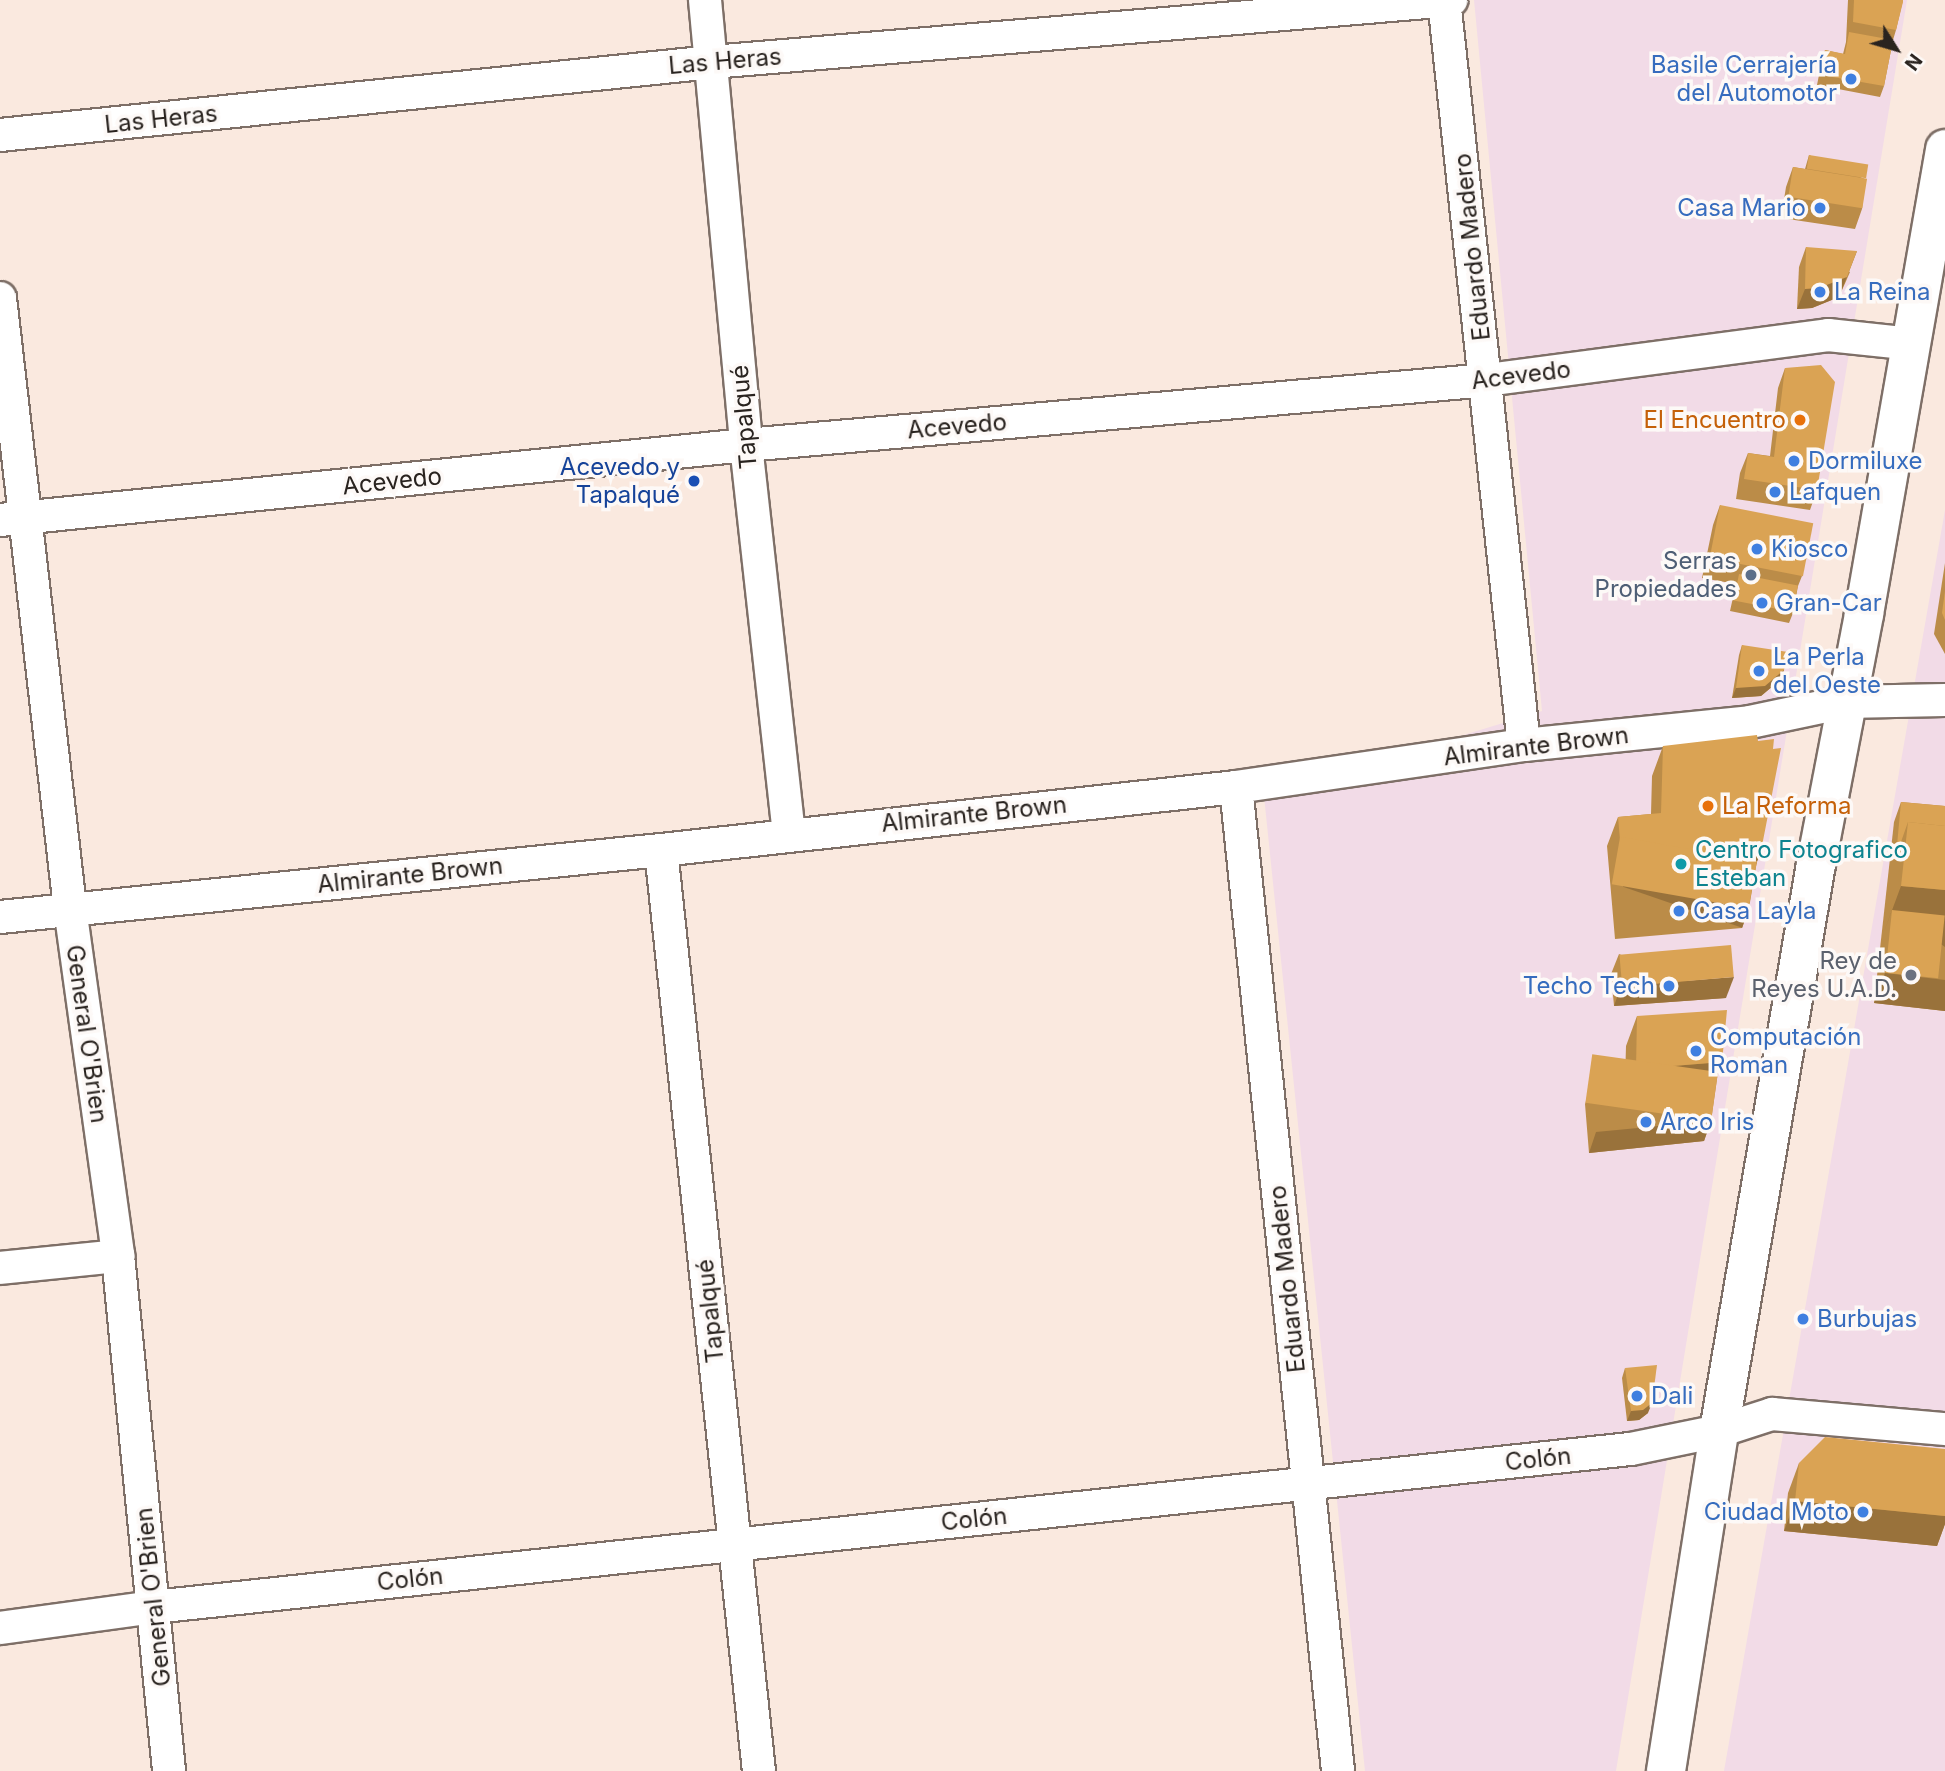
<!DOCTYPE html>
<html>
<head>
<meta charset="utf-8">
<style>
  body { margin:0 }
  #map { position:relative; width:1945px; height:1771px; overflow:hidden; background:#fae9df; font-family:Inter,sans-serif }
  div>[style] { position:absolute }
  .commercial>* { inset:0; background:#f2dbe7 }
  .roads { filter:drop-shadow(2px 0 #7e6f67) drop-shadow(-2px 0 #7e6f67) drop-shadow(0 2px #7e6f67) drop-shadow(0 -2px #7e6f67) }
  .minor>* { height:32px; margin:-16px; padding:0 16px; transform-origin:16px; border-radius:16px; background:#fff }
  .trunk>* { height:38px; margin:-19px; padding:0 19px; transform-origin:19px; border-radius:19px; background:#fff }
  .wall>* { inset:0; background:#bb8c48 }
  .shaded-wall>* { inset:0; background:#99723b; transform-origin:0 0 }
  .building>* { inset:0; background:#daa354; transform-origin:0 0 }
  .dots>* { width:19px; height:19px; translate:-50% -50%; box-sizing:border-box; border:4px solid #fdf9f7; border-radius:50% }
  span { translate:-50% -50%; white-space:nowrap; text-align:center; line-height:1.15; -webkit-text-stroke:7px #fdf9f7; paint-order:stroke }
  .street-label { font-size:24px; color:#29231f }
  .shop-label { font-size:24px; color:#366cbe }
  .right { translate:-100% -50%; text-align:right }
  .left { translate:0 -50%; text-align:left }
  .food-label { font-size:24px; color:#c56008 }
  .transit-label { font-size:24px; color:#164399 }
  .service-label { font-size:24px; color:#4e5e75 }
  .culture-label { font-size:24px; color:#0d838f }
  .worship-label { font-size:24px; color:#5b616d }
  .north { position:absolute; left:1861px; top:14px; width:70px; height:70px; -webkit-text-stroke:5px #fdf9f7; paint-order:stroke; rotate:127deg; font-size:19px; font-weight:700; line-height:28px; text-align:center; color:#29231f }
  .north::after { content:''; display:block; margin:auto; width:24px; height:32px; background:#29231f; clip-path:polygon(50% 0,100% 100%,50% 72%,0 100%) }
</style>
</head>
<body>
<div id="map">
  <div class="commercial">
    <div style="clip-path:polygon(1474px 0,1907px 0,1616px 1771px,1365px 1771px,1264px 796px,1542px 711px)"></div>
    <div style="clip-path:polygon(1945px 510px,1945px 1771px,1724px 1771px)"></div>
  </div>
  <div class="roads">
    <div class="minor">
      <div style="left:705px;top:0;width:447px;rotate:84.7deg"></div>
      <div style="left:746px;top:445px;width:391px;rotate:83.7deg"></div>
      <div style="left:1444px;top:0;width:749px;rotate:83.87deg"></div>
      <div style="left:0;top:135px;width:716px;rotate:-5.85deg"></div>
      <div style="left:712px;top:62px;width:742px;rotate:-4.8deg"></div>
      <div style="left:0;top:298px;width:614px;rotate:83.45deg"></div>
      <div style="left:70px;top:908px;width:351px;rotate:82.1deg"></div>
      <div style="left:118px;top:1256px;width:518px;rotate:84.34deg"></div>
      <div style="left:0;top:520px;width:750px;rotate:-5.74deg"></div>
      <div style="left:746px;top:445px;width:744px;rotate:-5.01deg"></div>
      <div style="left:1487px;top:380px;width:344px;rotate:-7.5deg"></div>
      <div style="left:1828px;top:335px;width:84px;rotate:6.1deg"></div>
      <div style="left:1236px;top:787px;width:989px;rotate:84.08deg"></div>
      <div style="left:661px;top:850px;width:926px;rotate:83.93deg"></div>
      <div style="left:0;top:917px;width:664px;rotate:-5.79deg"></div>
      <div style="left:661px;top:850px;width:578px;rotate:-6.25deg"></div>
      <div style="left:1236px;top:787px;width:291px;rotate:-8.3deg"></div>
      <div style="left:1524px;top:745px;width:227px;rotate:-5.8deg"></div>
      <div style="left:1750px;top:722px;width:97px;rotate:-11.9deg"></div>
      <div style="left:1845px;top:702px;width:100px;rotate:-1.1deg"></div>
      <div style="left:0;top:1268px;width:119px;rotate:-5.8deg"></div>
      <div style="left:0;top:1628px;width:155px;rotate:-7.8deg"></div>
      <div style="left:154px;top:1607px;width:1485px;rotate:-6.11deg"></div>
      <div style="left:1631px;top:1449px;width:90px;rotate:-11.6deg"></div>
      <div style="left:1719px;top:1431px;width:56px;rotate:-17.8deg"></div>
      <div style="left:1772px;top:1414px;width:174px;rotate:5deg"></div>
    </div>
    <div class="trunk">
      <div style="left:1666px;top:1771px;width:344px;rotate:-81.1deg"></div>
      <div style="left:1719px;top:1431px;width:575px;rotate:-80.29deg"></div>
      <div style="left:1816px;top:864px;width:255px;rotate:-79.1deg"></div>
      <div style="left:1864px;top:614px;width:472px;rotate:-80.1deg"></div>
    </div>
  </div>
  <div class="wall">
    <div style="clip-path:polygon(1848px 0,1903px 0,1896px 30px,1893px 40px,1884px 86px,1880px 97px,1817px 85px,1822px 60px,1825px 50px,1843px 54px,1846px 42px)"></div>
    <div style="clip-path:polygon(1809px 155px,1865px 179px,1862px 209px,1855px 229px,1781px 218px,1786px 187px,1793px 167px,1805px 169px)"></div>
    <div style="clip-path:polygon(1806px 247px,1850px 272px,1839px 297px,1812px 308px,1797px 309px,1799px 267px)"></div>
    <div style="clip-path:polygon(1785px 368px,1817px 490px,1810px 510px,1736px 499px,1740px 473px,1748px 453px,1770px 456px,1778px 388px)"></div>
    <div style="clip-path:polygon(1720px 505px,1802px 576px,1798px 586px,1793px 613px,1789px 623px,1730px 611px,1736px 584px,1702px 578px,1713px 525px)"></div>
    <div style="clip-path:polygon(1945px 563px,1945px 654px,1934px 634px)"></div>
    <div style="clip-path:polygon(1742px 645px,1784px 670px,1780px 680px,1761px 696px,1732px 698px,1739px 655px)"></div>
    <div style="clip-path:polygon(1663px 746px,1761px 851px,1757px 861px,1749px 908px,1742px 928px,1615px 939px,1607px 846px,1618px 817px,1651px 814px,1652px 776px)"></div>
    <div style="clip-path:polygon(1901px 802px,1945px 806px,1945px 1011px,1874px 1003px,1894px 822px)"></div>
    <div style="clip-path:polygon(1619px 954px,1726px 998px,1614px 1006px,1611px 974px)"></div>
    <div style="clip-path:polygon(1637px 1016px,1722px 1062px,1718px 1072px,1711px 1121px,1704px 1141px,1589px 1153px,1585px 1104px,1592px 1084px,1625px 1080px,1626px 1046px)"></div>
    <div style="clip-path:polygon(1625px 1368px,1648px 1413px,1639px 1420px,1627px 1421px,1622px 1378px)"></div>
    <div style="clip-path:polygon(1945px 1449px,1945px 1524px,1937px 1546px,1784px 1531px,1788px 1493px,1799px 1463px)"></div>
  </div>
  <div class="shaded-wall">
    <div style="clip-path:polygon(1857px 251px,1839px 297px,1812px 308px,1797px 309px,1805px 289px)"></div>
    <div style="clip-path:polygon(1784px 670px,1780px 680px,1761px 696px,1732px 698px,1736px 688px)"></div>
    <div style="clip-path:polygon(1761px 851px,1750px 881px,1619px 873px,1622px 863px)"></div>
    <div style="clip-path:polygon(1901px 886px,1945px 890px,1945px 947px,1892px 910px,1881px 940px)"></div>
    <div style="left:1749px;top:908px;width:21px;height:126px;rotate:109deg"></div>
    <div style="clip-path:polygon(1885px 973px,1945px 980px,1945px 1011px,1874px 1003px)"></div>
    <div style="clip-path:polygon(1734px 977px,1726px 998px,1614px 1006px,1621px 986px)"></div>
    <div style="clip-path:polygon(1722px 1062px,1711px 1092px,1625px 1099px,1636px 1069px)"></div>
    <div style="clip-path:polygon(1711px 1121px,1704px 1141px,1589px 1153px,1596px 1132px)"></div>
    <div style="clip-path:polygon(1652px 1403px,1648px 1413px,1639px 1420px,1627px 1421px,1631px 1411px)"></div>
    <div style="clip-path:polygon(1795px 1501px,1945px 1516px,1945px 1524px,1937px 1546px,1784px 1531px)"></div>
  </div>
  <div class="building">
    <div style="clip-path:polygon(1854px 0,1903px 0,1903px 2px,1896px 30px,1853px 22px)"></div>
    <div style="clip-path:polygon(1849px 32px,1893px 40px,1884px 86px,1821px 75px,1825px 50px,1845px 54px)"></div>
    <div style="left:1809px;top:155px;width:60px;height:14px;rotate:9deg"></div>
    <div style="left:1793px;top:167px;width:75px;height:30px;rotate:9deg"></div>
    <div style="clip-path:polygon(1806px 247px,1857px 251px,1847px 277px,1819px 288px,1805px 289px)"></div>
    <div style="clip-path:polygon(1821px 365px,1835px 382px,1817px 490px,1744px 479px,1748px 453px,1774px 457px,1785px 368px)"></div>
    <div style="left:1720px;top:505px;width:95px;height:54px;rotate:11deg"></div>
    <div style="left:1739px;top:574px;width:60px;height:27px;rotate:11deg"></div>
    <div style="clip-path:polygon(1945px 591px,1945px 620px,1942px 613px)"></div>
    <div style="clip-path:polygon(1742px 645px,1788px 652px,1784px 670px,1765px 686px,1736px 688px)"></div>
    <div style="clip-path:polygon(1757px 735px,1758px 741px,1774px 739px,1773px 749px,1781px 748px,1761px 851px,1622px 863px,1618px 817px,1661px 813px,1663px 746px)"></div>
    <div style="clip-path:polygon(1901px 802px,1945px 806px,1945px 826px,1908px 822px,1896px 856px)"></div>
    <div style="clip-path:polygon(1908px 822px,1945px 826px,1945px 890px,1901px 886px)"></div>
    <div style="left:1757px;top:861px;width:48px;height:139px;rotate:100deg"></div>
    <div style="left:1892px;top:910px;width:53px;height:63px;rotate:6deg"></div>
    <div style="left:1731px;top:945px;width:32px;height:112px;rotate:85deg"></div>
    <div style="clip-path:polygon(1727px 1010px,1722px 1062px,1636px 1069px,1637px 1016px)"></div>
    <div style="left:1718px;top:1072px;width:49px;height:127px;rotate:98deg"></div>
    <div style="clip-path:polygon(1657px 1365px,1652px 1403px,1643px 1410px,1631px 1411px,1625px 1368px)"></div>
    <div style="clip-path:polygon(1825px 1437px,1945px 1449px,1945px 1516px,1795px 1501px,1799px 1463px)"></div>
  </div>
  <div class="dots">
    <div style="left:1851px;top:79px;background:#3f7fe0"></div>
    <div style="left:1820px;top:208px;background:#3f7fe0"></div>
    <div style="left:1820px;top:292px;background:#3f7fe0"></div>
    <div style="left:1800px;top:420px;background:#e8710a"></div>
    <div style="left:1794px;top:461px;background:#3f7fe0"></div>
    <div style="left:694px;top:481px;background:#1a4fb4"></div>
    <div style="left:1775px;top:492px;background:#3f7fe0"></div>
    <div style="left:1757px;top:549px;background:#3f7fe0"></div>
    <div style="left:1751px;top:575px;background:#5c6f8a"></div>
    <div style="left:1762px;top:603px;background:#3f7fe0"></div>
    <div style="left:1759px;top:671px;background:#3f7fe0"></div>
    <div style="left:1708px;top:806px;background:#e8710a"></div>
    <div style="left:1681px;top:864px;background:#0f9aa8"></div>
    <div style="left:1679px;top:911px;background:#3f7fe0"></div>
    <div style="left:1911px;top:975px;background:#6b7280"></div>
    <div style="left:1669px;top:986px;background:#3f7fe0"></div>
    <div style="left:1696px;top:1051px;background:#3f7fe0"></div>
    <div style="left:1646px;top:1122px;background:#3f7fe0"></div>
    <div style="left:1803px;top:1319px;background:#3f7fe0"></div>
    <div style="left:1637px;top:1396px;background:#3f7fe0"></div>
    <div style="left:1863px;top:1512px;background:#3f7fe0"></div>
  </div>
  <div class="street-label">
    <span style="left:725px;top:61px;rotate:-5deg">Las Heras</span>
    <span style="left:161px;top:119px;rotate:-6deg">Las Heras</span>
    <span style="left:1472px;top:247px;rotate:-96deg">Eduardo Madero</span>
    <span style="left:1521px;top:375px;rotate:-7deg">Acevedo</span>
    <span style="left:744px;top:417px;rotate:-95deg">Tapalqué</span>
    <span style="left:957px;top:426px;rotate:-5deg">Acevedo</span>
    <span style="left:392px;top:481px;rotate:-6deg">Acevedo</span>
    <span style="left:1536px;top:746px;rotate:-7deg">Almirante Brown</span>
    <span style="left:974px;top:814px;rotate:-6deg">Almirante Brown</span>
    <span style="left:410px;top:875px;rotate:-6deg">Almirante Brown</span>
    <span style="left:87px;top:1034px;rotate:82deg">General O'Brien</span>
    <span style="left:1287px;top:1279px;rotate:-96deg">Eduardo Madero</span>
    <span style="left:710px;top:1311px;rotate:-96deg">Tapalqué</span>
    <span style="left:1538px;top:1459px;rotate:-6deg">Colón</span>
    <span style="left:974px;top:1519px;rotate:-6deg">Colón</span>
    <span style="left:410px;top:1579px;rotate:-6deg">Colón</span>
    <span style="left:153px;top:1597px;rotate:-96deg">General O'Brien</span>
  </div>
  <div class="shop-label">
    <span class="right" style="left:1837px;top:79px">Basile Cerrajería<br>del Automotor</span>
    <span class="right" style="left:1806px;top:208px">Casa Mario</span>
    <span class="left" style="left:1834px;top:292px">La Reina</span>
    <span class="left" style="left:1808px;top:461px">Dormiluxe</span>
    <span class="left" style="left:1789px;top:492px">Lafquen</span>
    <span class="left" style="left:1771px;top:549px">Kiosco</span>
    <span class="left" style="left:1776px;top:603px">Gran-Car</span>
    <span class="left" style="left:1773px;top:671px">La Perla<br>del Oeste</span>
    <span class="left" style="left:1693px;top:911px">Casa Layla</span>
    <span class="right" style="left:1655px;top:986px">Techo Tech</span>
    <span class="left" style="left:1710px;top:1051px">Computación<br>Roman</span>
    <span class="left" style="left:1660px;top:1122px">Arco Iris</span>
    <span class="left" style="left:1817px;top:1319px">Burbujas</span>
    <span class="left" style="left:1651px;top:1396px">Dali</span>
    <span class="right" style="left:1849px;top:1512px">Ciudad Moto</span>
  </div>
  <div class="food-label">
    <span class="right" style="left:1786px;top:420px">El Encuentro</span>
    <span class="left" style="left:1722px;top:806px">La Reforma</span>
  </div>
  <div class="transit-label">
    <span class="right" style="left:680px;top:481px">Acevedo y<br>Tapalqué</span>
  </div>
  <div class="service-label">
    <span class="right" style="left:1737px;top:575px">Serras<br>Propiedades</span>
  </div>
  <div class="culture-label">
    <span class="left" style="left:1695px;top:864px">Centro Fotografico<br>Esteban</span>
  </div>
  <div class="worship-label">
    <span class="right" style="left:1897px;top:975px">Rey de<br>Reyes U.A.D.</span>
  </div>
  <div class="north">N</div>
</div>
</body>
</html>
